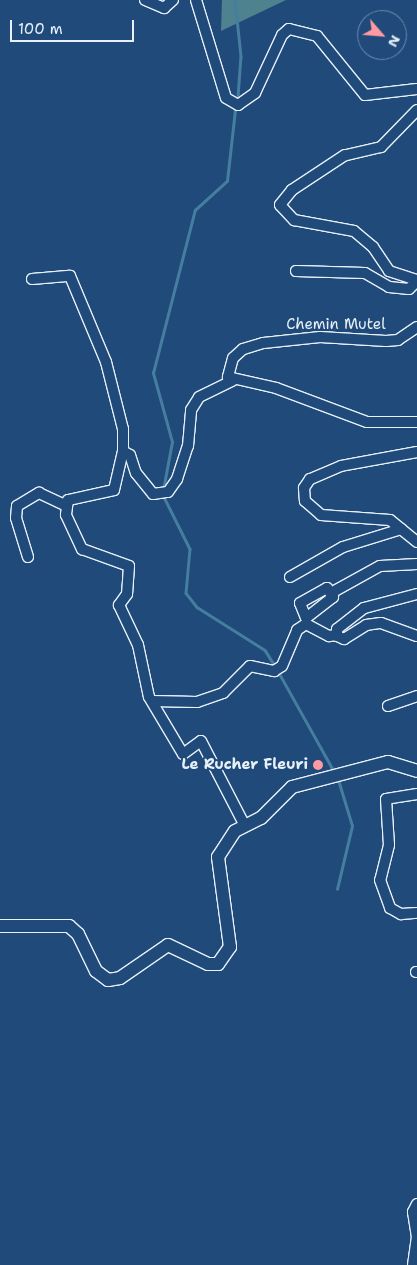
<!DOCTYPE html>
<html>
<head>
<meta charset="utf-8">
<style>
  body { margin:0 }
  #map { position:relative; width:417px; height:1265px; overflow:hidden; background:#1f4a7a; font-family:"Shantell Sans",sans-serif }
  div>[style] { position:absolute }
  .green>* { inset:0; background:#4e828e }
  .stream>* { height:2.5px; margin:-1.25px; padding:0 1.25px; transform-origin:1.25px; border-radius:1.25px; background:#467ea0 }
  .roads { filter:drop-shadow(1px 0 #e8f1f8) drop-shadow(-1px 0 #e8f1f8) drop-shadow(0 1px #e8f1f8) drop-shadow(0 -1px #e8f1f8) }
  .minor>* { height:10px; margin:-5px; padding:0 5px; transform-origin:5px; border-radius:5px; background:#1f4a7a }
  .major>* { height:12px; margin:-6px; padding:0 6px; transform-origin:6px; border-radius:6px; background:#1f4a7a }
  .dots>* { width:14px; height:14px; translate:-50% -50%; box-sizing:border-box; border:2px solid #1f4a7a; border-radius:50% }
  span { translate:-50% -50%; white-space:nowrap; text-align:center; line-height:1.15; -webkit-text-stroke:4px #1f4a7a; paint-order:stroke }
  .street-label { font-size:15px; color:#e8f1f8 }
  .poi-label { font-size:15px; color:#e8f1f8; font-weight:700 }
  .right { translate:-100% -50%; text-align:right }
  .north { position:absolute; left:357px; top:10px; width:50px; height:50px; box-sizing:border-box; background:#1f4a7a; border:1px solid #6f8dac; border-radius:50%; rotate:117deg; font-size:14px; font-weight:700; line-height:20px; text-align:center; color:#e8f1f8 }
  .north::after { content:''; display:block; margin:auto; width:18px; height:22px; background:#ff9aa2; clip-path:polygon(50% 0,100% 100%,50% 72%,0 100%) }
  .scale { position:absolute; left:10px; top:20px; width:124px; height:22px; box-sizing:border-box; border:2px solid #e8f1f8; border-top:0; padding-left:6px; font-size:15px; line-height:18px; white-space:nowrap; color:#e8f1f8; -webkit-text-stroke:4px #1f4a7a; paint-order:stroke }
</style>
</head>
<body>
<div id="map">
  <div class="green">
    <div style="clip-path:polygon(222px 0,286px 0,221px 31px)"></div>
  </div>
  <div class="stream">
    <div style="left:235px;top:0;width:56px;rotate:83.9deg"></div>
    <div style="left:241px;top:56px;width:41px;rotate:94.2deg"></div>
    <div style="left:163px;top:490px;width:49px;rotate:-79.4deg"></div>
    <div style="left:172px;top:442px;width:72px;rotate:-105.4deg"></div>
    <div style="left:153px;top:373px;width:168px;rotate:-75.6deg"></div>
    <div style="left:195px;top:210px;width:43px;rotate:-42.2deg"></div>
    <div style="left:227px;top:181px;width:71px;rotate:-83.6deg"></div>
    <div style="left:163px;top:495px;width:60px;rotate:63.4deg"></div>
    <div style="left:190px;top:549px;width:44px;rotate:95.2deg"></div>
    <div style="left:186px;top:593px;width:18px;rotate:52deg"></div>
    <div style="left:197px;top:607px;width:80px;rotate:32.3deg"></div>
    <div style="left:265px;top:650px;width:19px;rotate:58deg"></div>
    <div style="left:278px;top:671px;width:117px;rotate:60.8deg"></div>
    <div style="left:337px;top:889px;width:65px;rotate:-76.6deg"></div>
    <div style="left:352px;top:826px;width:48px;rotate:-106.9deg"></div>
  </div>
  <div class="roads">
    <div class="minor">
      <div style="left:145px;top:0;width:21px;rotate:23deg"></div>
      <div style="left:164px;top:8px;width:12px;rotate:-42deg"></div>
      <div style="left:196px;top:0;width:102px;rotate:73deg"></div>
      <div style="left:226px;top:98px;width:14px;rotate:30deg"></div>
      <div style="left:238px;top:105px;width:21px;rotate:-35deg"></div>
      <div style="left:255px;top:93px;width:64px;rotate:-65deg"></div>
      <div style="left:282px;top:35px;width:9px;rotate:-41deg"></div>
      <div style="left:289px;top:29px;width:29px;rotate:14deg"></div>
      <div style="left:317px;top:36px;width:76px;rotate:50.9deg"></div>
      <div style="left:365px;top:95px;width:52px;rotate:-6.6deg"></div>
      <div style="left:417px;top:110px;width:52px;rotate:134.2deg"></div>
      <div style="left:381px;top:147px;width:37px;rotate:167deg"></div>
      <div style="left:345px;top:155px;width:64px;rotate:146.6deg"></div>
      <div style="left:292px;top:190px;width:19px;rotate:129deg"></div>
      <div style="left:280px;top:205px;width:21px;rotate:47deg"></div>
      <div style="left:294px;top:220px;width:61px;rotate:10.4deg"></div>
      <div style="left:354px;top:231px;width:25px;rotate:40deg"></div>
      <div style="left:373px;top:247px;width:29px;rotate:56deg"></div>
      <div style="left:389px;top:271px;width:29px;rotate:18deg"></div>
      <div style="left:296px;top:271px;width:69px;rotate:1.7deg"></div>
      <div style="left:365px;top:273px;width:28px;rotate:30deg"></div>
      <div style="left:389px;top:287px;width:20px;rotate:6deg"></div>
      <div style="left:409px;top:289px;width:11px;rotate:-45deg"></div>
      <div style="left:32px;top:279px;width:38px;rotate:-5deg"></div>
      <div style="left:70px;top:276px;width:93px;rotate:67.3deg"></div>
      <div style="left:106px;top:362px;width:69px;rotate:75.8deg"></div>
      <div style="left:123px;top:429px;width:22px;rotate:90deg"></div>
      <div style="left:123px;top:451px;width:8px;rotate:30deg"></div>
      <div style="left:130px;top:455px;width:19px;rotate:72deg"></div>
      <div style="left:136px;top:473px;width:27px;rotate:51deg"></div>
      <div style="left:153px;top:494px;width:15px;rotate:-8deg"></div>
      <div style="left:168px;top:492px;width:16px;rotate:-55deg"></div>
      <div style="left:177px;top:479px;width:35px;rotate:-72deg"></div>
      <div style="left:188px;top:446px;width:36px;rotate:-85deg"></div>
      <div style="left:191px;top:410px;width:15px;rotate:-58deg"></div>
      <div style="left:199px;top:397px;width:37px;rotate:-26deg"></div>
      <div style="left:417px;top:327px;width:23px;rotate:146deg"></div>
      <div style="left:398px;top:340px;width:12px;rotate:175deg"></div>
      <div style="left:386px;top:341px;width:66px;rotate:-176.5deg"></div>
      <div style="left:320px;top:337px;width:57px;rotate:174deg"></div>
      <div style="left:263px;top:343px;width:21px;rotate:163deg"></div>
      <div style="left:243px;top:349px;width:13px;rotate:138deg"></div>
      <div style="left:233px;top:358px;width:20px;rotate:105deg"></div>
      <div style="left:228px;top:377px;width:49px;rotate:12.9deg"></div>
      <div style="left:276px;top:388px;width:97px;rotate:20.5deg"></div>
      <div style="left:367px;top:422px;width:50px"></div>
      <div style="left:123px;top:451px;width:40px;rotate:103deg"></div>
      <div style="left:114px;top:490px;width:47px;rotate:167.7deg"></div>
      <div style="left:68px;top:500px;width:15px;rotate:98deg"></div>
      <div style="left:66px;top:515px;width:38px;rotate:65deg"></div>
      <div style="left:82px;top:549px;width:50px;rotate:19.9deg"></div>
      <div style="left:129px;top:566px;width:28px;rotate:94deg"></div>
      <div style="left:127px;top:594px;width:14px;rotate:126deg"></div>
      <div style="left:119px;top:605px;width:44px;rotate:64.6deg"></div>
      <div style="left:138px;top:645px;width:53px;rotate:78.1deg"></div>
      <div style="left:149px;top:697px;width:66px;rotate:59.2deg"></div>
      <div style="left:183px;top:754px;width:22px;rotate:-36deg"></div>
      <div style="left:201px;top:741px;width:96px;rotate:62.6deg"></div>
      <div style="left:417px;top:452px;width:77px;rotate:169.6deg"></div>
      <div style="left:341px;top:466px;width:34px;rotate:157deg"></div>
      <div style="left:310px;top:479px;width:11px;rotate:124deg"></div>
      <div style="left:304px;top:488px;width:13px;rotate:86deg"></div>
      <div style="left:305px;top:501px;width:21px;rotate:41deg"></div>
      <div style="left:321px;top:515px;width:69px;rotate:4.1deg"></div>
      <div style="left:390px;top:520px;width:35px;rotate:39deg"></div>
      <div style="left:28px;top:557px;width:41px;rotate:-107.1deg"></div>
      <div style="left:16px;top:518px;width:12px;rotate:-85deg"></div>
      <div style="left:17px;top:506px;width:26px;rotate:-31deg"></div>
      <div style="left:39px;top:493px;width:31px;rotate:25deg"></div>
      <div style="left:290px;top:577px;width:61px;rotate:-29.5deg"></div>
      <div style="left:343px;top:547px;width:61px;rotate:-17.2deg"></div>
      <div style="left:327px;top:588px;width:11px;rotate:56deg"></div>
      <div style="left:333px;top:597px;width:34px;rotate:142deg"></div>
      <div style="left:306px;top:618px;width:16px;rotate:-112deg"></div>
      <div style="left:300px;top:603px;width:31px;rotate:-29deg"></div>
      <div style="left:331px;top:593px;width:56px;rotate:-28.9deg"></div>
      <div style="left:380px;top:566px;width:37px;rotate:-3deg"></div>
      <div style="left:417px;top:594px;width:55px;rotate:165.2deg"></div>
      <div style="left:364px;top:608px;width:34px;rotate:142deg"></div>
      <div style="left:337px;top:629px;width:7px;rotate:90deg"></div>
      <div style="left:337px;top:636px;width:8px;rotate:23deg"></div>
      <div style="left:344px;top:639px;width:26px;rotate:-32deg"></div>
      <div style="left:366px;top:625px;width:15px;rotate:-8deg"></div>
      <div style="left:381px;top:623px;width:38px;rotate:20deg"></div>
      <div style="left:152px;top:701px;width:45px;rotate:1.3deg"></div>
      <div style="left:197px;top:702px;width:28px;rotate:-19deg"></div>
      <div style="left:223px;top:693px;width:38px;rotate:-45deg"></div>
      <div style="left:250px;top:666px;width:25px;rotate:12deg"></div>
      <div style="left:274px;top:671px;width:9px;rotate:-32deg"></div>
      <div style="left:282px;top:666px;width:39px;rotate:-67deg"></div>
      <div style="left:297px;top:630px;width:11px;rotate:-34deg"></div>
      <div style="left:306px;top:624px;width:26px;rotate:28deg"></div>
      <div style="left:329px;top:636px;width:8px;rotate:-7deg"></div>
      <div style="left:388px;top:706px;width:31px;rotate:-19deg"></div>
      <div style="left:417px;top:794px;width:31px;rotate:171deg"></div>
      <div style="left:386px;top:799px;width:46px;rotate:86.3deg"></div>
      <div style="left:389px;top:845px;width:36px;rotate:104deg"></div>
      <div style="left:380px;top:880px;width:30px;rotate:70deg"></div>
      <div style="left:390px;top:908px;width:13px;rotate:29deg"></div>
      <div style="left:401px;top:914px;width:16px;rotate:-4deg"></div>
      <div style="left:416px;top:972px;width:1px"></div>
      <div style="left:417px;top:1204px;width:9px;rotate:117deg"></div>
      <div style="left:413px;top:1212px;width:24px;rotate:81deg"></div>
      <div style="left:413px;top:1265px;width:28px;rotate:-82deg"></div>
    </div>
    <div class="major">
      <div style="left:0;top:926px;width:69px"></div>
      <div style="left:69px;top:926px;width:12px;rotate:42deg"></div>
      <div style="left:78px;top:934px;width:41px;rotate:64.1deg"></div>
      <div style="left:96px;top:971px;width:15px;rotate:37deg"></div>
      <div style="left:108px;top:980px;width:12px;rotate:-9deg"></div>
      <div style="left:120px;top:978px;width:58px;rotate:-34.5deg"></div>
      <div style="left:168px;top:945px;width:44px;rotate:25.4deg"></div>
      <div style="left:208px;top:964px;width:10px"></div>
      <div style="left:218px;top:964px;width:21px;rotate:-55deg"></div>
      <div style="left:230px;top:947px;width:91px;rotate:-97.6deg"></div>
      <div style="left:218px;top:857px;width:31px;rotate:-57deg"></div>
      <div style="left:235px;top:831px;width:29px;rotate:-27deg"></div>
      <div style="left:261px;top:818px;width:44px;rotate:-45deg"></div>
      <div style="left:292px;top:787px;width:99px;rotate:-14.6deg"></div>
      <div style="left:388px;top:762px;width:30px;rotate:17deg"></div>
    </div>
  </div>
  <div class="dots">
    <div style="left:318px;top:765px;background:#ff9aa2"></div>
  </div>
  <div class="street-label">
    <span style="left:336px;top:325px">Chemin Mutel</span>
  </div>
  <div class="poi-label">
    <span class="right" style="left:308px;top:765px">Le Rucher Fleuri</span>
  </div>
  <div class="north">N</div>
  <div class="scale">100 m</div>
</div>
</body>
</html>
